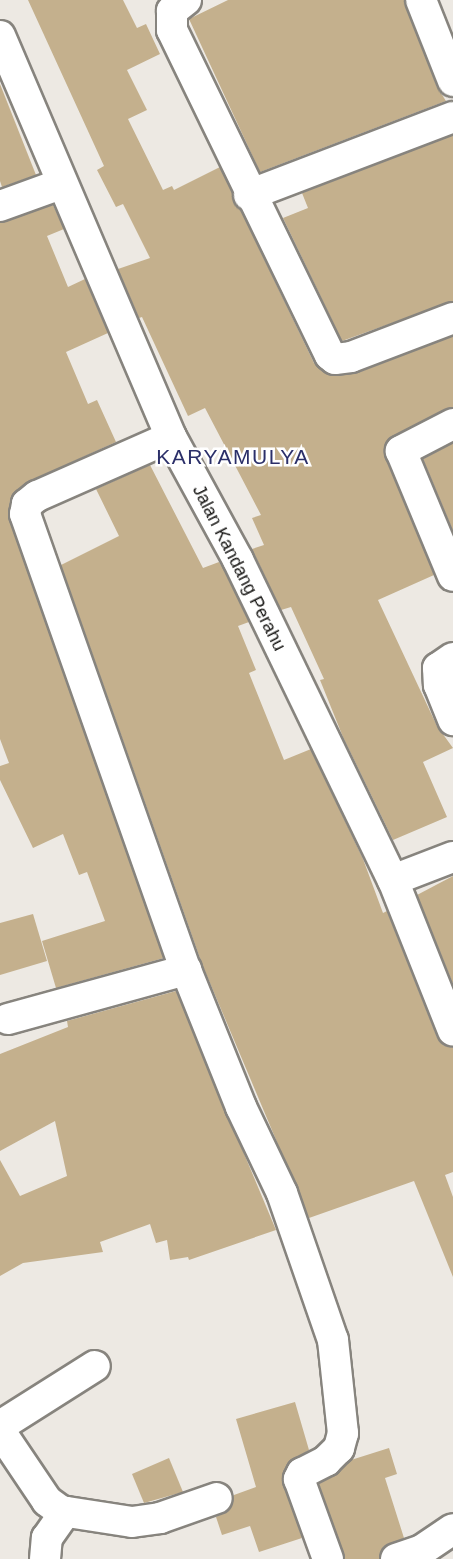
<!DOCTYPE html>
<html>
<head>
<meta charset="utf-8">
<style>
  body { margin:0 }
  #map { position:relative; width:453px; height:1559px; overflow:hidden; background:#ede9e3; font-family:Helvetica,sans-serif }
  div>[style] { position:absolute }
  .building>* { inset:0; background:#c4b08d }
  .roads { filter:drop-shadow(2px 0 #87847e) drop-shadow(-2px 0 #87847e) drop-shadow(0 2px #87847e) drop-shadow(0 -2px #87847e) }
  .minor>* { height:30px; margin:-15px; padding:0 15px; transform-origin:15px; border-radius:15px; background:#fff }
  span { translate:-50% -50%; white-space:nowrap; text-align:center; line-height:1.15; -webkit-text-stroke:5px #fff; paint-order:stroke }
  .street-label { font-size:18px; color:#151412 }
  .quarter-label { font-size:21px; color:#2b2f69; letter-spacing:1.5px }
</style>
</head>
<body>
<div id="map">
  <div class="building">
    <div style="clip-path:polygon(28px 0,123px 0,137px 28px,146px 24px,160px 54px,127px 70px,147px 110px,128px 119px,163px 190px,172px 186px,174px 190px,220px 167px,314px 363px,324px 372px,337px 376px,357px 373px,453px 336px,453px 407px,393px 436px,384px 450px,434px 575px,378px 600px,437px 726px,453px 748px,423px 762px,447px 817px,393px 840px,343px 737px,320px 680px,324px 679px,291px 607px,281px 610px,252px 549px,264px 545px,252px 518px,261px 515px,205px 408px,188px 416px,142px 317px,139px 318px,118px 269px,150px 258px,123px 204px,116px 207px,97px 170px,104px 166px)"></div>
    <div style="clip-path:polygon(228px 0,404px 0,437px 87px,446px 101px,260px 172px,189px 19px)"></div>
    <div style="clip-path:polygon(0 84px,36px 175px,2px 187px,0 181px)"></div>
    <div style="clip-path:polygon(453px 135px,453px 301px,342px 341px,283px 218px,308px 208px,302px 193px)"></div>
    <div style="clip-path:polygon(53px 205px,64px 229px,47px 236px,68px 287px,85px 279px,108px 333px,66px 352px,88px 404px,97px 400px,116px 442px,26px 483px,10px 500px,9px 519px,164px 958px,56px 988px,42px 941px,105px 921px,87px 872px,79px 875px,63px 834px,33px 848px,0 780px,0 766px,9px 763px,0 739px,0 223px)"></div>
    <div style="clip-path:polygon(453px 443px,453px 531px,423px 459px)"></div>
    <div style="clip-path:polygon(150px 465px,203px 568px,219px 562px,223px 568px,249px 622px,238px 626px,256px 670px,249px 673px,284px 760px,311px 749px,363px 859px,383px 913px,387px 911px,437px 1037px,443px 1045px,453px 1048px,453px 1172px,445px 1175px,453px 1197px,453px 1277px,414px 1181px,309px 1218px,202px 964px,61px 565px,119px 536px,96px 489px)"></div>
    <div style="clip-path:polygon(453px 876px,453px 984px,417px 895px)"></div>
    <div style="clip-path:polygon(33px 914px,47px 961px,0 975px,0 923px)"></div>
    <div style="clip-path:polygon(176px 991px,276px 1230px,189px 1260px,188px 1257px,170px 1260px,167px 1240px,156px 1243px,150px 1224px,100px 1242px,103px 1252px,23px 1263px,0 1276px,0 1160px,20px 1196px,67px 1176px,55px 1121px,0 1151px,0 1054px,68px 1027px,67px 1021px)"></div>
    <div style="clip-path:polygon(295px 1402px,309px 1450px,287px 1465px,282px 1478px,302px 1538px,259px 1552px,250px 1526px,222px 1535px,216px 1517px,230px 1509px,234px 1495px,256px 1487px,236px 1419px)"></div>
    <div style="clip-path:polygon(389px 1448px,397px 1474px,385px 1478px,404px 1538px,383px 1547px,379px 1559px,345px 1559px,319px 1484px,351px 1460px)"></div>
    <div style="clip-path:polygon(169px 1458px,183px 1492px,144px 1503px,132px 1474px)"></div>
  </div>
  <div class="roads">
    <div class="minor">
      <div style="left:186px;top:0;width:18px;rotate:142deg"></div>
      <div style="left:172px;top:11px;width:19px;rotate:90deg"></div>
      <div style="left:172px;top:30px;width:361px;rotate:64.1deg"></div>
      <div style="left:330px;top:355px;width:6px;rotate:39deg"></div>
      <div style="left:335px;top:359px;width:16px;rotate:-7deg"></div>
      <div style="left:351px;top:357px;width:109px;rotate:-20.9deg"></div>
      <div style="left:421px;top:0;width:87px;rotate:68.4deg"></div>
      <div style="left:0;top:36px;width:436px;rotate:66.9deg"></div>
      <div style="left:171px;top:437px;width:140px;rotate:61.4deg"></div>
      <div style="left:238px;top:560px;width:356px;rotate:64.2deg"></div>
      <div style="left:393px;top:880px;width:162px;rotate:68.3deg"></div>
      <div style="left:249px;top:195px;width:218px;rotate:-20.9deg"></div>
      <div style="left:0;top:206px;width:65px;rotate:-19.8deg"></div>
      <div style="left:453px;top:424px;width:59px;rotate:152.6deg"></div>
      <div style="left:401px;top:451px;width:135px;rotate:67.4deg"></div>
      <div style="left:171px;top:437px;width:146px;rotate:156.2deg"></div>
      <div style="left:37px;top:496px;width:13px;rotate:141deg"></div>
      <div style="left:27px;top:504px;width:10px;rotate:101deg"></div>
      <div style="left:25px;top:514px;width:484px;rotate:70.6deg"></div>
      <div style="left:453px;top:658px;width:18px;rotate:146deg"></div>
      <div style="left:438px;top:668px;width:17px;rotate:87deg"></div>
      <div style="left:439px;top:685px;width:38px;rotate:68deg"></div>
      <div style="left:393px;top:880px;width:64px;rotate:-21deg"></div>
      <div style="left:8px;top:1019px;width:185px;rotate:-15.4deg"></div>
      <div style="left:186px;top:970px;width:148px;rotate:68.1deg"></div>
      <div style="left:241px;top:1107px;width:95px;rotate:64.5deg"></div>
      <div style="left:282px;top:1193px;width:156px;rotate:70.9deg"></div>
      <div style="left:333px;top:1340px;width:94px;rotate:83.9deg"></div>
      <div style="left:343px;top:1433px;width:16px;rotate:105deg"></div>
      <div style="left:339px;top:1448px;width:18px;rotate:135deg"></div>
      <div style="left:326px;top:1461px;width:27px;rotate:153deg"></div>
      <div style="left:302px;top:1473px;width:7px;rotate:117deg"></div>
      <div style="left:299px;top:1479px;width:85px;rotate:70.1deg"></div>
      <div style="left:0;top:1426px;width:112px;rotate:-32.3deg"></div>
      <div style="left:0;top:1431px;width:84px;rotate:56.1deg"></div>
      <div style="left:47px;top:1501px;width:17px;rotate:36deg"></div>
      <div style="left:61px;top:1511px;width:72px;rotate:8.8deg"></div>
      <div style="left:132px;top:1522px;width:28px;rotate:-8deg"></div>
      <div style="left:160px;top:1518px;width:60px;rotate:-19.3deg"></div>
      <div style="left:45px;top:1559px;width:21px;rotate:-85deg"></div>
      <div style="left:47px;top:1538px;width:32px;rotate:-55deg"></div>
      <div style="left:396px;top:1559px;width:28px;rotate:-19deg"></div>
      <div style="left:422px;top:1550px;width:37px;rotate:-34deg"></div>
    </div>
  </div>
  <div class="street-label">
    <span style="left:239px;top:568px;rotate:63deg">Jalan Kandang Perahu</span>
  </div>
  <div class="quarter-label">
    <span style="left:233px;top:457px">KARYAMULYA</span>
  </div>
</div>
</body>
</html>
